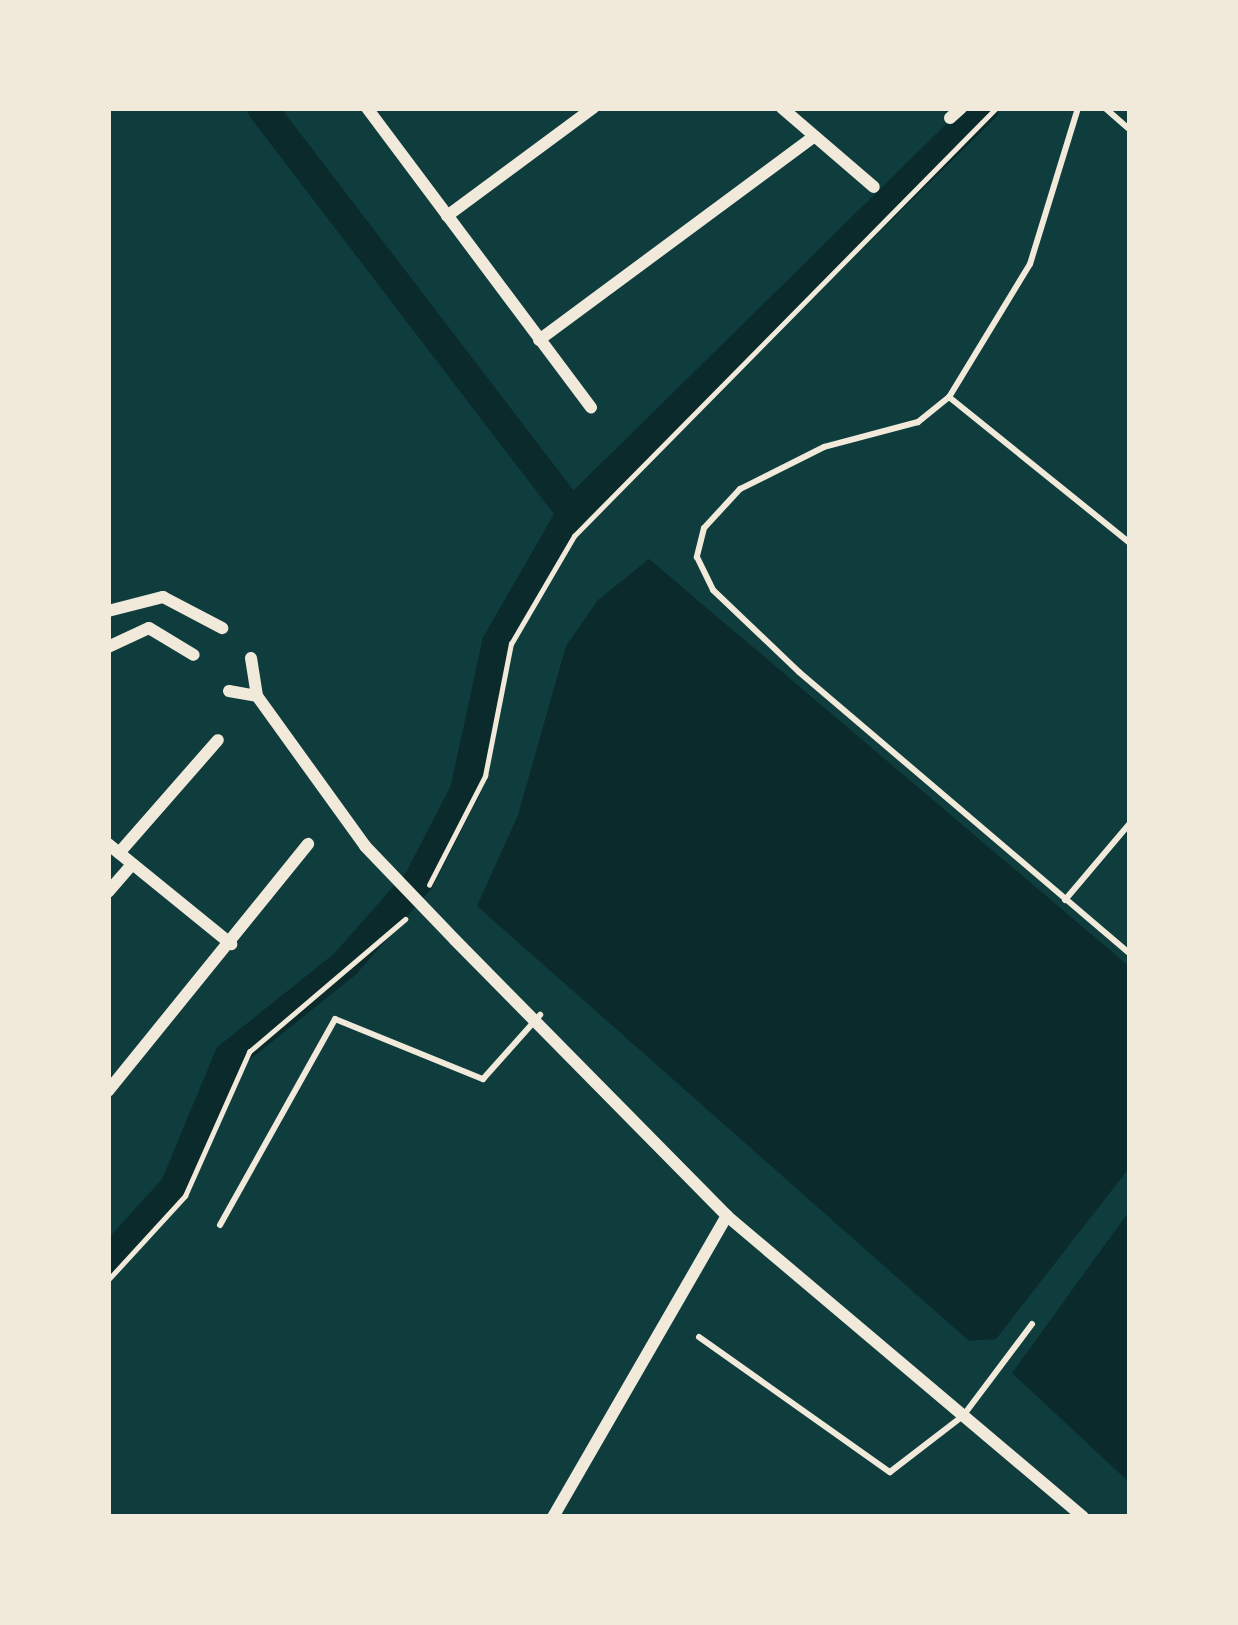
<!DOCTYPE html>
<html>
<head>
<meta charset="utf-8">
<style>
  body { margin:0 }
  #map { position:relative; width:1238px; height:1625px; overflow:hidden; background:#0f3d3e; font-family:Inter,sans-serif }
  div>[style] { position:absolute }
  .water>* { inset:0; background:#0a2a2b }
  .canal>* { height:30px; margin:-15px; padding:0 15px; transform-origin:15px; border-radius:15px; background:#0a2a2b }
  .path>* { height:4.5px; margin:-2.25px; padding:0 2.25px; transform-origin:2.25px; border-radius:2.25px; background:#f1e9da }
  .service>* { height:6px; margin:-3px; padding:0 3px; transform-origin:3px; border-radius:3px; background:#f1e9da }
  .minor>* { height:12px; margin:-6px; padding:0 6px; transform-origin:6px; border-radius:6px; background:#f1e9da }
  span { translate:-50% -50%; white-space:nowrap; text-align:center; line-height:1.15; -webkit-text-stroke:9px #f1e9da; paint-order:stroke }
  .frame { position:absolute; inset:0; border:111px solid #f1e9da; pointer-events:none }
</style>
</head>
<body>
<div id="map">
  <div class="water">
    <div style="clip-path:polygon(649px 559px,1130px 967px,1130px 1167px,996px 1339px,969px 1341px,477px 906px,518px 815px,566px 646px,598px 600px)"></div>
    <div style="clip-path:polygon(1130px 1210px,1130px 1483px,1012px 1373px)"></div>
  </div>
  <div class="canal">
    <div style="left:262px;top:108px;width:510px;rotate:52.57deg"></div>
    <div style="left:108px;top:1261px;width:100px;rotate:-47.8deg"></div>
    <div style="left:175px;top:1187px;width:141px;rotate:-67.4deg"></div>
    <div style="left:229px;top:1057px;width:149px;rotate:-38.7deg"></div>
    <div style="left:345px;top:964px;width:112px;rotate:-48.6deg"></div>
    <div style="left:419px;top:880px;width:100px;rotate:-62.7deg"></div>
    <div style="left:465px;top:791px;width:151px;rotate:-77.8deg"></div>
    <div style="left:497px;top:643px;width:150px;rotate:-60deg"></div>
    <div style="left:572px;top:513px;width:578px;rotate:-44.51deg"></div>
  </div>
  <div class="path">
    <div style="left:429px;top:885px;width:123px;rotate:-62.8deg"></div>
    <div style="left:485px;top:776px;width:135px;rotate:-78.9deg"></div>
    <div style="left:511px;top:644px;width:125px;rotate:-59.7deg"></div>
    <div style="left:574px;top:536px;width:601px;rotate:-45.4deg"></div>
    <div style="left:108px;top:1280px;width:114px;rotate:-47.5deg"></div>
    <div style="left:185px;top:1196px;width:158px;rotate:-66deg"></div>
    <div style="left:249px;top:1052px;width:205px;rotate:-40.4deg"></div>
  </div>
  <div class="service">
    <div style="left:1078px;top:108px;width:163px;rotate:107.1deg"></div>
    <div style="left:1030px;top:264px;width:156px;rotate:121.3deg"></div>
    <div style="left:949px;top:397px;width:40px;rotate:141deg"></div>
    <div style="left:918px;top:422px;width:97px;rotate:165.1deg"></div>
    <div style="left:824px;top:447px;width:94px;rotate:153.4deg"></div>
    <div style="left:740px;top:489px;width:53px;rotate:132.7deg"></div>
    <div style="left:704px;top:528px;width:30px;rotate:104deg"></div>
    <div style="left:697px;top:557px;width:37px;rotate:64deg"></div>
    <div style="left:713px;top:590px;width:119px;rotate:43.6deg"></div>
    <div style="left:799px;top:672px;width:435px;rotate:40.4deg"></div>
    <div style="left:1105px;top:108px;width:33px;rotate:41deg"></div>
    <div style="left:949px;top:397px;width:233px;rotate:38.9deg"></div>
    <div style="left:1065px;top:900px;width:101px;rotate:-49.8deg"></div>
    <div style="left:220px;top:1225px;width:236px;rotate:-60.8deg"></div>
    <div style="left:335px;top:1019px;width:160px;rotate:22.1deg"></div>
    <div style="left:483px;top:1079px;width:86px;rotate:-48.3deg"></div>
    <div style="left:699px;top:1337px;width:234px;rotate:35.3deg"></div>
    <div style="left:890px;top:1472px;width:92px;rotate:-37.5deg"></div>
    <div style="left:963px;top:1416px;width:115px;rotate:-53.1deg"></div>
  </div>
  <div class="minor">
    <div style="left:367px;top:108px;width:374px;rotate:53.2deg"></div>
    <div style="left:782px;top:108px;width:121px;rotate:40.7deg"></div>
    <div style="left:950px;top:118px;width:15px;rotate:-42deg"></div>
    <div style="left:447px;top:216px;width:182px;rotate:-36.5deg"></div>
    <div style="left:539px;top:340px;width:341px;rotate:-36.5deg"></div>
    <div style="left:108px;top:611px;width:57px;rotate:-14.3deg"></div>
    <div style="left:163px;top:597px;width:67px;rotate:27.7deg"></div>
    <div style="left:108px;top:647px;width:45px;rotate:-24.9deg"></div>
    <div style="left:149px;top:628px;width:52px;rotate:31deg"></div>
    <div style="left:251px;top:658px;width:38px;rotate:81deg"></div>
    <div style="left:257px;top:696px;width:185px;rotate:54.2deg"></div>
    <div style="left:365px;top:846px;width:130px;rotate:46.2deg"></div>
    <div style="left:455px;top:940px;width:388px;rotate:45.4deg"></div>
    <div style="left:727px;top:1216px;width:466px;rotate:40.2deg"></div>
    <div style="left:229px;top:691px;width:28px;rotate:10deg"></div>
    <div style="left:108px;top:844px;width:159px;rotate:39.1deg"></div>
    <div style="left:119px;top:853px;width:150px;rotate:-48.8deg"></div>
    <div style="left:108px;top:892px;width:37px;rotate:-49deg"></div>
    <div style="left:108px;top:1091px;width:318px;rotate:-51deg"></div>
    <div style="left:553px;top:1517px;width:348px;rotate:-60deg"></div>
  </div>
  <div class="frame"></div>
</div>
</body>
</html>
